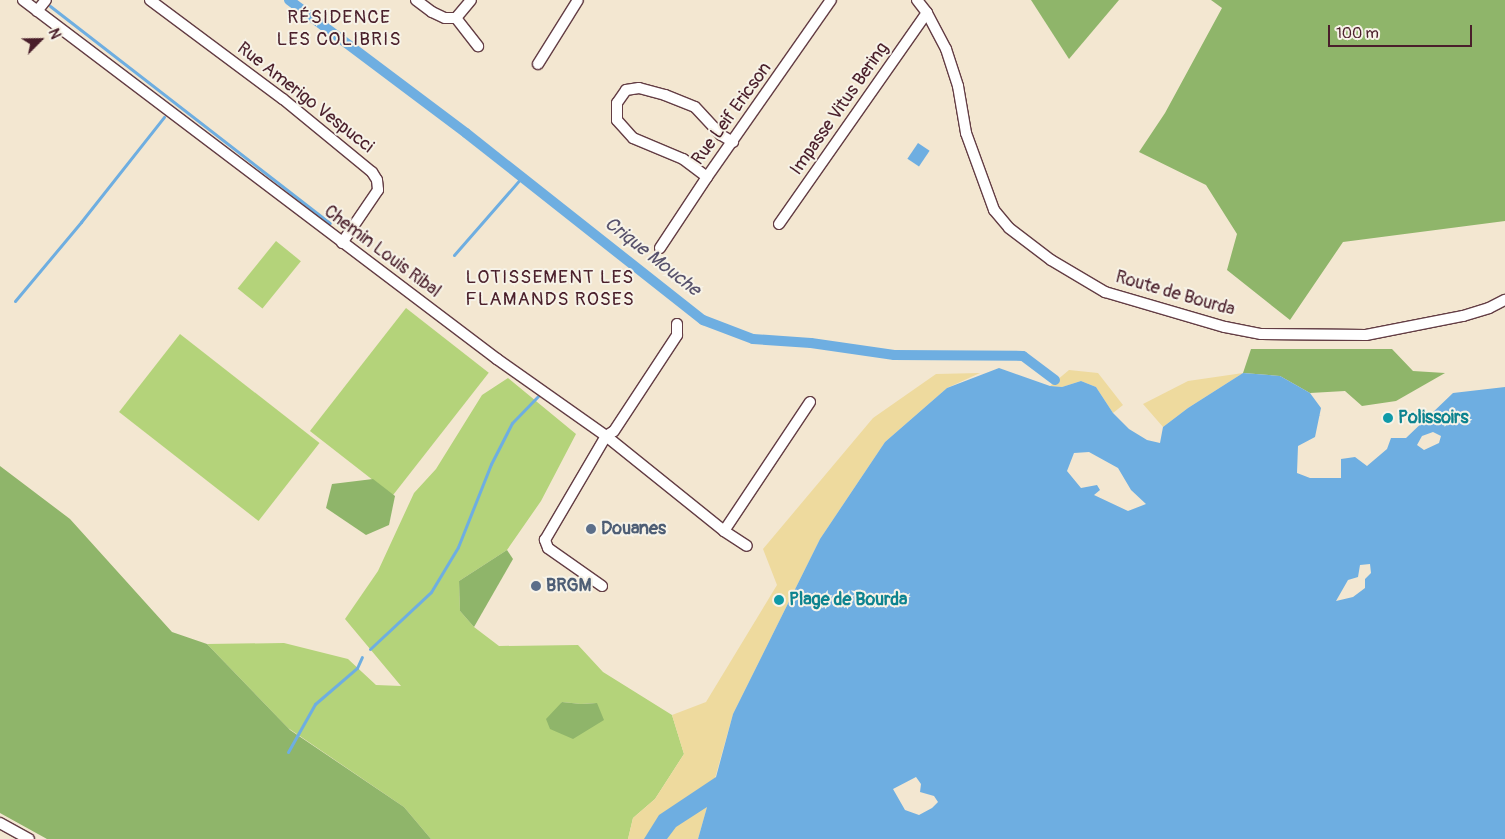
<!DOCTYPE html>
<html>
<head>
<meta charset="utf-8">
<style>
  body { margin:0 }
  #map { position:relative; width:1505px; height:839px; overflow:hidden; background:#f3e7d1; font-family:Pangolin,sans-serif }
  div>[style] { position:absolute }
  .green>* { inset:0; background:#b4d37a; transform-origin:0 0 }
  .forest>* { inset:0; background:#8fb56a }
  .sand>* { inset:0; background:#eeda9e }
  .water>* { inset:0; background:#6eaee1; transform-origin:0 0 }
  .stream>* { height:3px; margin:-1.5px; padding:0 1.5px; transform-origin:1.5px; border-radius:1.5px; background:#6eaee1 }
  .canal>* { height:10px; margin:-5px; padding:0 5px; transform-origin:5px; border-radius:5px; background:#6eaee1 }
  .roads { filter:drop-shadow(1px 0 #633d44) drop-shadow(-1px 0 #633d44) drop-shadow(0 1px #633d44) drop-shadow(0 -1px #633d44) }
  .minor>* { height:10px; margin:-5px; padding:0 5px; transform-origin:5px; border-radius:5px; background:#fff }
  .dots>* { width:14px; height:14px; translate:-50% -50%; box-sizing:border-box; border:2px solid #f7f3e8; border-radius:50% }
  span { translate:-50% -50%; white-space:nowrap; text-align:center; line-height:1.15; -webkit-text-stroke:4px #f7f3e8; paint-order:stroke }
  .street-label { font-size:18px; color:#4a1f2b }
  .culture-label { font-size:18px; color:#0d838f; font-weight:700 }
  .left { translate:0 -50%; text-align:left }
  .service-label { font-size:18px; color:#4e5e75; font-weight:700 }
  .neighbourhood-label { font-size:19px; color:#4a1f2b; letter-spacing:1px }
  .water-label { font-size:19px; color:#57516b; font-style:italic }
  .north { position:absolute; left:15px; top:15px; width:50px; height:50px; -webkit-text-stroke:4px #f7f3e8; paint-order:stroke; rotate:67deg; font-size:14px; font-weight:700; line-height:20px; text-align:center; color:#4a1f2b }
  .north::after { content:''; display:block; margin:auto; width:18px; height:22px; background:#4a1f2b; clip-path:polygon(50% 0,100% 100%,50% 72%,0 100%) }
  .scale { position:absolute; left:1328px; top:25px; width:144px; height:22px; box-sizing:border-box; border:2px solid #4a1f2b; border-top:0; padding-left:6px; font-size:15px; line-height:18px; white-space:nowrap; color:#4a1f2b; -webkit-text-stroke:4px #f7f3e8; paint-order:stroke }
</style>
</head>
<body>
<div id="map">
  <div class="green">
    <div style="left:276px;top:241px;width:32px;height:61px;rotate:39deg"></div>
    <div style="left:406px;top:308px;width:105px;height:156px;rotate:38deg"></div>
    <div style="left:180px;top:334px;width:177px;height:99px;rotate:38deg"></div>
    <div style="clip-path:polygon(evenodd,508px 378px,576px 434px,541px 501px,507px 550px,459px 581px,460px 611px,474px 627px,499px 646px,578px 645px,603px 672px,672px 715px,684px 754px,655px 799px,633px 818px,628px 839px,431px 839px,404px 807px,288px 728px,207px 644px,284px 643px,348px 659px,376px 685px,401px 686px,345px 619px,378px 571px,414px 493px,436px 469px,482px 395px,508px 378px,562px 702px,581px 704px,596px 703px,550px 729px,562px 702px)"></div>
  </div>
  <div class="forest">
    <div style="clip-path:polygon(1031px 0,1119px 0,1069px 59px)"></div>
    <div style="clip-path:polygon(1211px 0,1505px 0,1505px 221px,1343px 242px,1290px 320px,1227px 270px,1237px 234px,1206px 185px,1139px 152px,1165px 113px,1222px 8px)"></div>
    <div style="clip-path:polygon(1251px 349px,1392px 349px,1413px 371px,1445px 373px,1396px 401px,1362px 406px,1345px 391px,1310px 393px,1280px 376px,1243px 373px)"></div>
    <div style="clip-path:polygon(0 466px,70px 519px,172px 632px,207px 644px,290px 730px,404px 807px,431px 839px,47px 839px,0 813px)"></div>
    <div style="clip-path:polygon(373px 479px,395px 496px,389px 525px,366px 535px,326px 508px,332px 484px)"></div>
    <div style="clip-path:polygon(507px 550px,513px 559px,474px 627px,460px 611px,459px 581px)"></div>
    <div style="clip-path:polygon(562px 702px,581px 704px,597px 703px,604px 720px,573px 739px,550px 729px,546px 719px)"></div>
  </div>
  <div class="sand">
    <div style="clip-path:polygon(1069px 370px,1098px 373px,1123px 405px,1113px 413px,1096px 387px,1081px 381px,1062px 387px,1050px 386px)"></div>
    <div style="clip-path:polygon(980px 373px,947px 388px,885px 442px,820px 539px,733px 714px,698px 839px,628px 839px,633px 818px,655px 799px,684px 754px,672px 715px,706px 702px,777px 585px,763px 549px,873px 418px,936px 374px)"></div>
    <div style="clip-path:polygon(1243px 373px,1188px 408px,1163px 427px,1143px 404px,1188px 381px)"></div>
  </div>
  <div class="water">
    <div style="left:918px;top:143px;width:14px;height:19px;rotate:34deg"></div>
    <div style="clip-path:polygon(evenodd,999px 368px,1050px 386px,1062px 387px,1081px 381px,1096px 387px,1113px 413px,1129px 429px,1147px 440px,1160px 443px,1163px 427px,1188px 408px,1243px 373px,1280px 376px,1310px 393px,1321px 408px,1315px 437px,1298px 446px,1297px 473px,1310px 478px,1341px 478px,1341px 459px,1355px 457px,1367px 466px,1387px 449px,1391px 438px,1406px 438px,1453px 393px,1505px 387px,1505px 839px,698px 839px,707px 807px,676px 827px,667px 839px,644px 839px,659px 815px,716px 777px,733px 714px,820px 539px,885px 442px,947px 388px,999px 368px,1433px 432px,1441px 436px,1439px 443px,1424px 450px,1417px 445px,1422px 436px,1433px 432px,999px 368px,1089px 452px,1118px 468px,1131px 490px,1146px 504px,1128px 511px,1094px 495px,1100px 490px,1097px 485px,1081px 488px,1067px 471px,1074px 453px,1089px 452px,999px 368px,1370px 564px,1371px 573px,1365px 579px,1365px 588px,1353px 597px,1336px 601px,1348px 580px,1358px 577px,1360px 565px,1370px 564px,999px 368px,916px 777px,921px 784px,920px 792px,934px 796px,938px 802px,932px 808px,919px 815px,905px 810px,893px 789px,916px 777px)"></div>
  </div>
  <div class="stream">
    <div style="left:50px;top:6px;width:354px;rotate:37.8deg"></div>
    <div style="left:454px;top:255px;width:103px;rotate:-48.9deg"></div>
    <div style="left:15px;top:301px;width:103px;rotate:-50.1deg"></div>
    <div style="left:81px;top:222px;width:134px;rotate:-51.7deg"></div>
    <div style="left:370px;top:649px;width:83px;rotate:-43.1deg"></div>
    <div style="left:431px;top:592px;width:52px;rotate:-59deg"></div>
    <div style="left:458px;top:547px;width:89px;rotate:-68.3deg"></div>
    <div style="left:491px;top:464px;width:46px;rotate:-62.9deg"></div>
    <div style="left:512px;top:423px;width:39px;rotate:-46deg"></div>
    <div style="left:288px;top:752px;width:55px;rotate:-60.6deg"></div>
    <div style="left:315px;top:704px;width:55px;rotate:-40.6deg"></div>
    <div style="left:357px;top:668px;width:12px;rotate:-66deg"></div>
  </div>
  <div class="canal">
    <div style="left:289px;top:0;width:221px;rotate:36.9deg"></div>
    <div style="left:466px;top:133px;width:302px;rotate:38.3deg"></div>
    <div style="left:703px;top:320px;width:53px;rotate:20.8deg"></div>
    <div style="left:753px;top:339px;width:58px;rotate:3.9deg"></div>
    <div style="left:811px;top:343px;width:84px;rotate:8.2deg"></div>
    <div style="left:894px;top:355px;width:129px;rotate:0.4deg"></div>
    <div style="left:1023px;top:356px;width:40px;rotate:37deg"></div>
  </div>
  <div class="roads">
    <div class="minor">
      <div style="left:23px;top:0;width:595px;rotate:37.14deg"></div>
      <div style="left:497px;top:359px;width:133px;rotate:35.2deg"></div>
      <div style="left:606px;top:436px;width:151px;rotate:38.8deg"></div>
      <div style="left:724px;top:531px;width:27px;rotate:33deg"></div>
      <div style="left:150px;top:0;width:166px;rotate:36.7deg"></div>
      <div style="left:283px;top:99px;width:115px;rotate:39.4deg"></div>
      <div style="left:372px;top:172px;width:9px;rotate:58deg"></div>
      <div style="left:377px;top:180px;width:10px;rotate:84deg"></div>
      <div style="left:378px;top:190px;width:64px;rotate:124.2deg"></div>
      <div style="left:416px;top:0;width:20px;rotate:37deg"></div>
      <div style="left:432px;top:12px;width:14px;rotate:25deg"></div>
      <div style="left:445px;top:18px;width:11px"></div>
      <div style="left:456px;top:18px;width:36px;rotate:52deg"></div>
      <div style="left:917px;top:0;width:16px;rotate:52deg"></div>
      <div style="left:927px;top:13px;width:41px;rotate:62.2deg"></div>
      <div style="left:946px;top:49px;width:39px;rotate:72deg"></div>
      <div style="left:958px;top:86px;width:48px;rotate:80.3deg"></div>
      <div style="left:966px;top:133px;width:82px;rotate:70deg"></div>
      <div style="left:994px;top:210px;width:23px;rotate:50deg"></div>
      <div style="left:1009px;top:228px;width:53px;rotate:37.3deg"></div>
      <div style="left:1051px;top:260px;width:63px;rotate:30.7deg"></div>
      <div style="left:1105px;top:292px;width:125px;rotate:16.3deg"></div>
      <div style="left:1225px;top:327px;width:37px;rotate:11deg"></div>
      <div style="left:1261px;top:334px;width:105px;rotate:0.5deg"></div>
      <div style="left:1366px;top:335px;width:99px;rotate:-11.1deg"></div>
      <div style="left:1463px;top:316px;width:27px;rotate:-17deg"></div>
      <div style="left:1489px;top:308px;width:18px;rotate:-27deg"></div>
      <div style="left:37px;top:11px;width:14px;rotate:-51deg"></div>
      <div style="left:456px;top:18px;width:23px;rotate:-50deg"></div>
      <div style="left:538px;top:64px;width:75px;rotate:-58deg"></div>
      <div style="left:707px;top:177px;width:30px;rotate:-143deg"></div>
      <div style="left:683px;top:159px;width:54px;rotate:-157.2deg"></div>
      <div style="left:633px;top:138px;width:24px;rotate:-132deg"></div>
      <div style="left:617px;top:120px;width:17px;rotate:-90deg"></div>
      <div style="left:617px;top:103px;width:16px;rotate:-55deg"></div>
      <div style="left:626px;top:90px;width:13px;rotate:-9deg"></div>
      <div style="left:639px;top:88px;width:27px;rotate:15deg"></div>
      <div style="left:665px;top:95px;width:32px;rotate:22deg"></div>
      <div style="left:695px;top:107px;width:38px;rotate:47deg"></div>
      <div style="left:721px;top:135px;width:14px;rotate:30deg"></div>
      <div style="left:779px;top:224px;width:258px;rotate:-55deg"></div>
      <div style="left:660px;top:248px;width:85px;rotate:-56.5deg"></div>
      <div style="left:707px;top:177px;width:216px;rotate:-55deg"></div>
      <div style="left:724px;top:531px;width:155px;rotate:-56.3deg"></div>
      <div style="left:602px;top:586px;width:66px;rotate:-144.9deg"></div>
      <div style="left:548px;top:548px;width:9px;rotate:-111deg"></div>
      <div style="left:545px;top:540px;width:121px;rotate:-59.6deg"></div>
      <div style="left:606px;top:436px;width:9px;rotate:-32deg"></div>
      <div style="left:614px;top:431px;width:115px;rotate:-56.7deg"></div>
      <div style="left:677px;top:335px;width:11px;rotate:-90deg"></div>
      <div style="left:0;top:823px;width:33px;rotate:29deg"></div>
    </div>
  </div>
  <div class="dots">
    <div style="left:1388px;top:418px;background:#0f9aa8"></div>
    <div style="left:591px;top:529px;background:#5c6f8a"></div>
    <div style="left:536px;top:586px;background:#5c6f8a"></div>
    <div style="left:779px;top:600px;background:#0f9aa8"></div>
  </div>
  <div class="street-label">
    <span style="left:305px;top:98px;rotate:38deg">Rue Amerigo Vespucci</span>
    <span style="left:840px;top:109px;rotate:-55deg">Impasse Vitus Bering</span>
    <span style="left:732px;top:114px;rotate:-54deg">Rue Leif Ericson</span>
    <span style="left:382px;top:252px;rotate:37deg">Chemin Louis Ribal</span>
    <span style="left:1175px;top:294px;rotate:16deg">Route de Bourda</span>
  </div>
  <div class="culture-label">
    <span class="left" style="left:1398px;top:418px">Polissoirs</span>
    <span class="left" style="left:789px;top:600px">Plage de Bourda</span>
  </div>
  <div class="service-label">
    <span class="left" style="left:601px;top:529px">Douanes</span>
    <span class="left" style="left:546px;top:586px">BRGM</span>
  </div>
  <div class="neighbourhood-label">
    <span style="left:339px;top:29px">RÉSIDENCE<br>LES COLIBRIS</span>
    <span style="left:550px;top:289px">LOTISSEMENT LES<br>FLAMANDS ROSES</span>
  </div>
  <div class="water-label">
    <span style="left:652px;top:257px;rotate:38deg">Crique Mouche</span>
  </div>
  <div class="north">N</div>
  <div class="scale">100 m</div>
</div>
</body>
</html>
